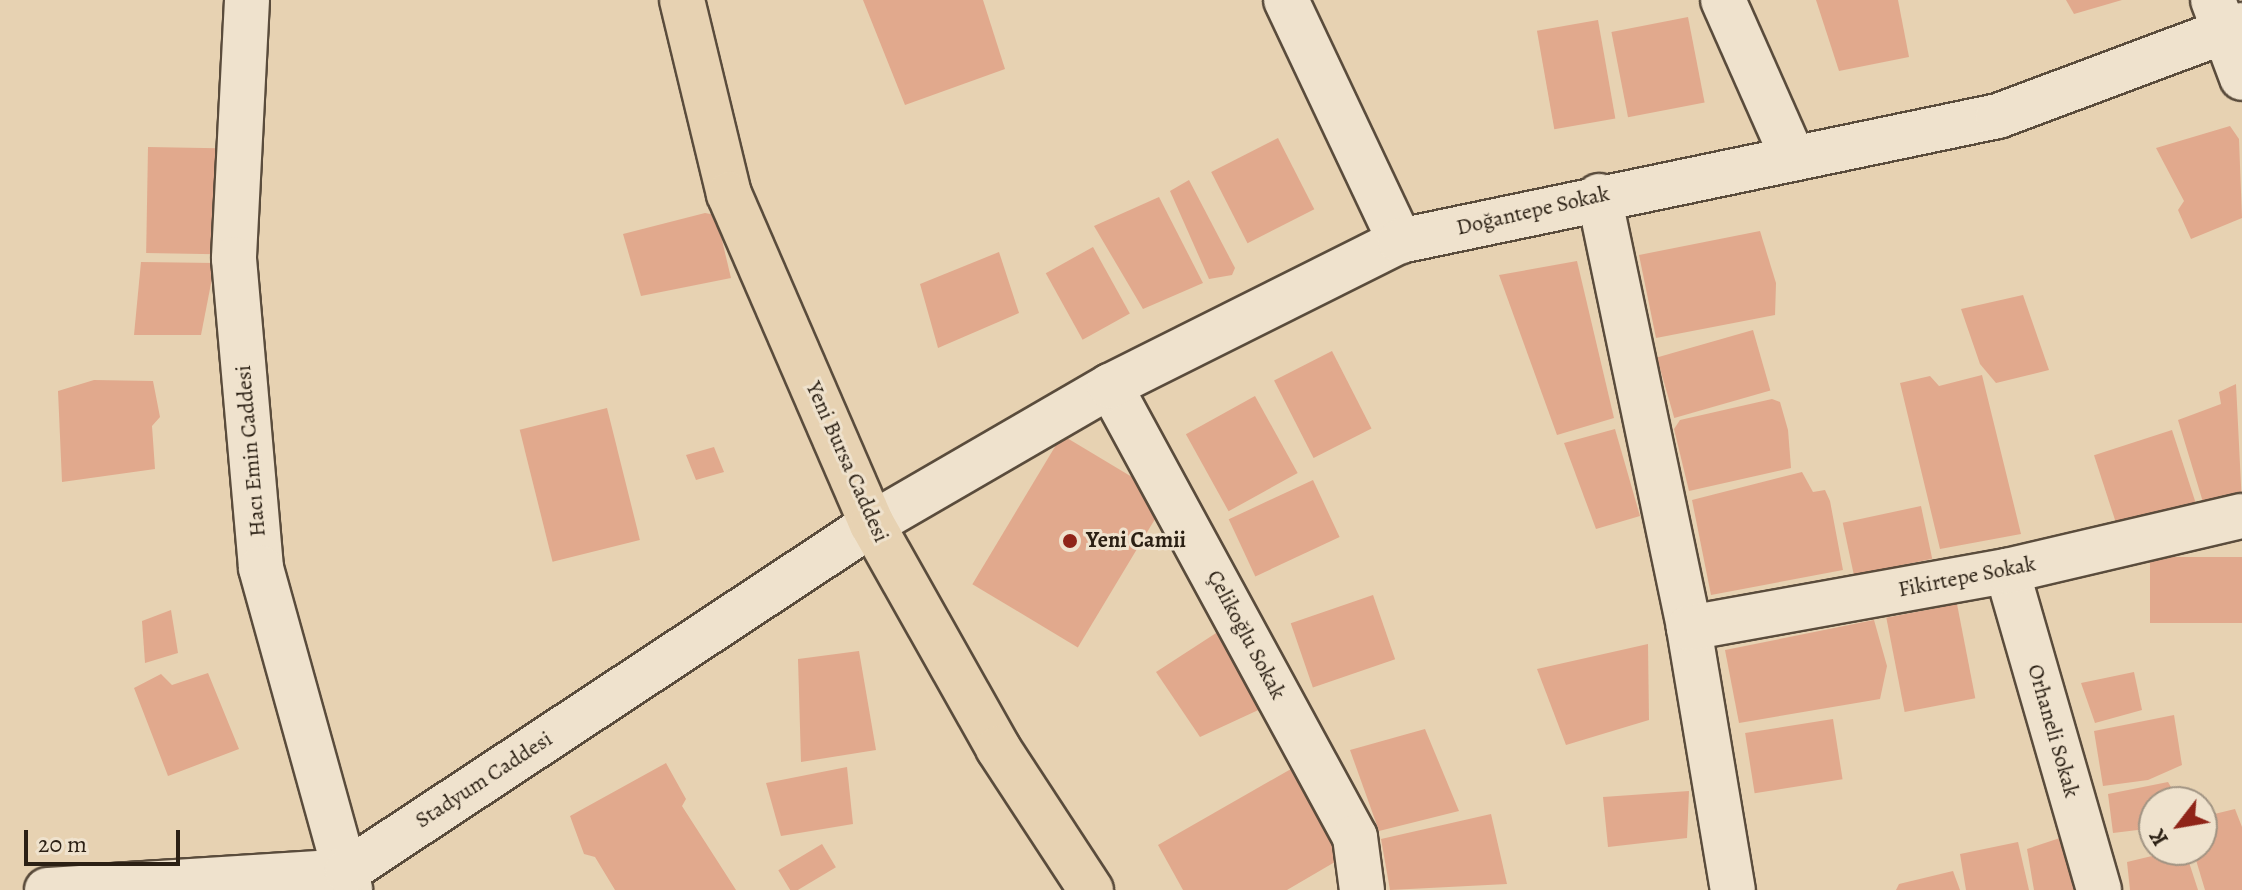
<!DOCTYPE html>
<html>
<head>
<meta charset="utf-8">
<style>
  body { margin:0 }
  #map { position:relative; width:2242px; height:890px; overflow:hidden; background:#e7d2b2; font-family:Alegreya,serif }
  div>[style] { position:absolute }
  .building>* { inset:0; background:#e1a98d; transform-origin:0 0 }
  .roads { filter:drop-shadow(2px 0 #5a4c3c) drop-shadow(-2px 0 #5a4c3c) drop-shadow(0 2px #5a4c3c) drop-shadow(0 -2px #5a4c3c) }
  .minor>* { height:44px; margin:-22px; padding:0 22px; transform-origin:22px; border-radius:22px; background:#efe2cd }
  .major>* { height:44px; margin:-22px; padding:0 22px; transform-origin:22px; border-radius:22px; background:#e7d2b2 }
  .dots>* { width:22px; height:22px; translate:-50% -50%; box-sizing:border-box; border:4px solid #efe2cd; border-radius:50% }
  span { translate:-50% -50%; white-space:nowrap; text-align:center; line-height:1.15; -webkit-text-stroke:6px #efe2cd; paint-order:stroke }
  .street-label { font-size:22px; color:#2b2014 }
  .poi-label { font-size:22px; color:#2b2014; font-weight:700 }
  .left { translate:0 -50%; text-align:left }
  .north { position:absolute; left:2138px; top:786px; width:80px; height:80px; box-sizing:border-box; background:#efe2cd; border:2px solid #a19483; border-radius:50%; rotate:239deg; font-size:22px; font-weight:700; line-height:32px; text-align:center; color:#2b2014 }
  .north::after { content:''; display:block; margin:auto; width:28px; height:36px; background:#8f2418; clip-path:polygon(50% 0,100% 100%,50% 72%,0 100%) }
  .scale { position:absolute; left:24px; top:830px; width:156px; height:36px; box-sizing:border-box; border:4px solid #2b2014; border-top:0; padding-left:10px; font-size:24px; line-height:28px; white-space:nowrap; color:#2b2014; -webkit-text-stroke:6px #efe2cd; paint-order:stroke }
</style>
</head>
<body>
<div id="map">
  <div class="building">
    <div style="clip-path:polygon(863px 0,983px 0,1005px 69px,905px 105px)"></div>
    <div style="clip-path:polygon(1816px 0,1898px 0,1909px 57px,1839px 71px)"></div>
    <div style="clip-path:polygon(2066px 0,2122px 0,2074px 14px)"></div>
    <div style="left:1688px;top:17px;width:87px;height:78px;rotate:79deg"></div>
    <div style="left:1598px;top:20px;width:100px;height:62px;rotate:80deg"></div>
    <div style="clip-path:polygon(2230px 126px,2239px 139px,2242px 218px,2191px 239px,2178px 210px,2184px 201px,2156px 148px)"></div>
    <div style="left:1278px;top:138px;width:80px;height:75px;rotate:63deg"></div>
    <div style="left:148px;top:147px;width:70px;height:106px;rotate:1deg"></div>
    <div style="clip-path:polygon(1189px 180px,1235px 268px,1232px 275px,1209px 279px,1170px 191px)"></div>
    <div style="clip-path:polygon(1159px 197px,1203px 283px,1143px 309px,1094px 226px)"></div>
    <div style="clip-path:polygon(705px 213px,716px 215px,731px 278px,641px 296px,623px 234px)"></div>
    <div style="clip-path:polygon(1760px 231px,1776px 283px,1775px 315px,1656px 338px,1639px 255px)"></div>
    <div style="left:1093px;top:247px;width:76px;height:54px;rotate:61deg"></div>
    <div style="clip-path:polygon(999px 252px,1019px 313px,938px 348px,920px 284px)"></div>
    <div style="clip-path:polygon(1577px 261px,1614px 418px,1557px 435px,1499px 275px)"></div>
    <div style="clip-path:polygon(141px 262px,215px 263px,201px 335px,134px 335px)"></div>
    <div style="clip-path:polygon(2023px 295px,2049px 370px,1996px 383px,1980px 364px,1961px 309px)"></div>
    <div style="left:1753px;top:330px;width:63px;height:100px;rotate:74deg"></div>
    <div style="left:1332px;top:351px;width:87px;height:65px;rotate:63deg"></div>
    <div style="clip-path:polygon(1982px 375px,2021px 534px,1940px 549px,1900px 383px,1930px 376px,1939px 386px)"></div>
    <div style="clip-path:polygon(94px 380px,153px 381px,160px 417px,152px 426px,155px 469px,62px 482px,58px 391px)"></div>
    <div style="clip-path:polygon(2236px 384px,2242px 505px,2206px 512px,2178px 420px,2221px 404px,2219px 392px)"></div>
    <div style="left:1255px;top:396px;width:88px;height:79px;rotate:61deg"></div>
    <div style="clip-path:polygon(1772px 399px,1780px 402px,1788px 430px,1791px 468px,1689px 491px,1674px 429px,1680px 420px)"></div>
    <div style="left:607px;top:408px;width:136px;height:90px;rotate:76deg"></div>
    <div style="clip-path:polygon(1615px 429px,1640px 516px,1596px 529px,1564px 443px)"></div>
    <div style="left:2172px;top:430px;width:76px;height:82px;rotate:72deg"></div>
    <div style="left:1062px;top:435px;width:123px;height:174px;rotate:31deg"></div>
    <div style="clip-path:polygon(714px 447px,724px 472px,696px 480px,686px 455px)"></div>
    <div style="clip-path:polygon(1802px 472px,1813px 492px,1825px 490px,1830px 501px,1843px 570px,1711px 595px,1692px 500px)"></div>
    <div style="left:1313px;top:480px;width:63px;height:93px;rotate:65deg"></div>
    <div style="left:1921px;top:506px;width:54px;height:80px;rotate:78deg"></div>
    <div style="left:2242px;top:557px;width:66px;height:92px;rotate:90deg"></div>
    <div style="left:1373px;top:595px;width:68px;height:87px;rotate:71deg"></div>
    <div style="left:1957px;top:604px;width:96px;height:72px;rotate:79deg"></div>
    <div style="clip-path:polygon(171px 610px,178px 653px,145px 663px,142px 621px)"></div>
    <div style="clip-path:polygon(1874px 620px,1887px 666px,1880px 699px,1739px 723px,1725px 650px)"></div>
    <div style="clip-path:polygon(1230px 624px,1267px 706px,1200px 737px,1156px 672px)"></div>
    <div style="clip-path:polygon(1648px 644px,1649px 720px,1566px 745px,1537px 669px)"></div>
    <div style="clip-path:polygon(859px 651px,876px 750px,801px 762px,798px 659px)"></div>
    <div style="clip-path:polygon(2134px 672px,2142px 710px,2095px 723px,2081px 683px)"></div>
    <div style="clip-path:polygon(208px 673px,239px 749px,168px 776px,134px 688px,161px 674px,172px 685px)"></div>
    <div style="clip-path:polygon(2174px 715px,2182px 765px,2148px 780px,2103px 786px,2094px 731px)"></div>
    <div style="left:1833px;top:719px;width:61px;height:89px;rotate:81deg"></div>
    <div style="clip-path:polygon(1425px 729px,1459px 811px,1379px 831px,1350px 750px)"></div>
    <div style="clip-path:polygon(666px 763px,686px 799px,682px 806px,736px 890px,615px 890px,595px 857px,584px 854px,570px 816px)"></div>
    <div style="clip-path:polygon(847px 767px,853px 824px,781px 836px,766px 783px)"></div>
    <div style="clip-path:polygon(1291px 769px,1340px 859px,1287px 890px,1183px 890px,1158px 845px)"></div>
    <div style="clip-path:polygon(2168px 782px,2180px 802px,2154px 802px,2154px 828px,2113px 833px,2108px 794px)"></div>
    <div style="clip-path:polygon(1689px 791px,1687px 838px,1608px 847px,1603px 797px)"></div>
    <div style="clip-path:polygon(2235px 809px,2242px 827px,2242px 890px,2205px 890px,2193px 850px,2202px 850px,2202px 817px)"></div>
    <div style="clip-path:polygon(1491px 814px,1507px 884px,1390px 890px,1381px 839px)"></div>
    <div style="clip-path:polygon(2069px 835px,2086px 890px,2034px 890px,2027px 849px)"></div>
    <div style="clip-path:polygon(2018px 842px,2029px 890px,1966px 890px,1960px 854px)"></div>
    <div style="left:822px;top:844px;width:27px;height:51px;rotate:59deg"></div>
    <div style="clip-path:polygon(2177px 850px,2185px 850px,2198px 890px,2130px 890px,2127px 862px)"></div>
    <div style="clip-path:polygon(1953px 871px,1960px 890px,1896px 890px,1899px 884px)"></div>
  </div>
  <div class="roads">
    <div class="minor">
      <div style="left:247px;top:0;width:259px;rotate:92.9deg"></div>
      <div style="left:234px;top:259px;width:310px;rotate:85deg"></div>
      <div style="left:261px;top:568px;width:334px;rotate:74.5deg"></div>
      <div style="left:1286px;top:0;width:267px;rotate:64.7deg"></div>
      <div style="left:1723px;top:0;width:173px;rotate:66.1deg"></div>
      <div style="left:2213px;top:0;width:83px;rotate:69.6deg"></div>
      <div style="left:1599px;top:196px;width:441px;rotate:78.2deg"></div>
      <div style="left:1689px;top:628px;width:266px;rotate:80.5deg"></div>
      <div style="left:1110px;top:386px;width:513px;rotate:61.49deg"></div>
      <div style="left:1355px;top:837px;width:53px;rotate:82.5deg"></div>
      <div style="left:2007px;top:571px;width:332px;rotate:73.9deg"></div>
      <div style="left:1689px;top:628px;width:323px;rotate:-10.2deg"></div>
      <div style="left:2007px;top:571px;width:241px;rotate:-13.2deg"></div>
      <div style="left:47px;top:890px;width:301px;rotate:-3.6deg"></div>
      <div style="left:347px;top:871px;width:629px;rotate:-33.46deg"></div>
      <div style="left:872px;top:524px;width:275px;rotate:-30.1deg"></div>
      <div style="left:1110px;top:386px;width:324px;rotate:-26.6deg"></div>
      <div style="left:1400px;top:241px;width:611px;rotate:-11.81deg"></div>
      <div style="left:1998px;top:116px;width:260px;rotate:-20.5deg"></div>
    </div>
    <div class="major">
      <div style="left:682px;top:0;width:200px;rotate:76.4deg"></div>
      <div style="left:729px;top:194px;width:360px;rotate:66.6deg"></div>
      <div style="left:872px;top:524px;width:257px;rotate:60.6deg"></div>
      <div style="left:998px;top:748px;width:170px;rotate:56.8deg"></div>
    </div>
  </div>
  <div class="dots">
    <div style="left:1070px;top:541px;background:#8f2418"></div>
  </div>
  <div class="street-label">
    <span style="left:1533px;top:211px;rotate:-13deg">Doğantepe Sokak</span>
    <span style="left:251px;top:451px;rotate:-95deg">Hacı Emin Caddesi</span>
    <span style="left:847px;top:462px;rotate:66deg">Yeni Bursa Caddesi</span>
    <span style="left:1967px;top:577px;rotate:-11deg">Fikirtepe Sokak</span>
    <span style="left:1246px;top:635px;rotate:62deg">Çelikoğlu Sokak</span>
    <span style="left:2053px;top:731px;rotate:74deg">Orhaneli Sokak</span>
    <span style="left:484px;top:780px;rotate:-33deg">Stadyum Caddesi</span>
  </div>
  <div class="poi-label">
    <span class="left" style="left:1086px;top:541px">Yeni Camii</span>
  </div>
  <div class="north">K</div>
  <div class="scale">20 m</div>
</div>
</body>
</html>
